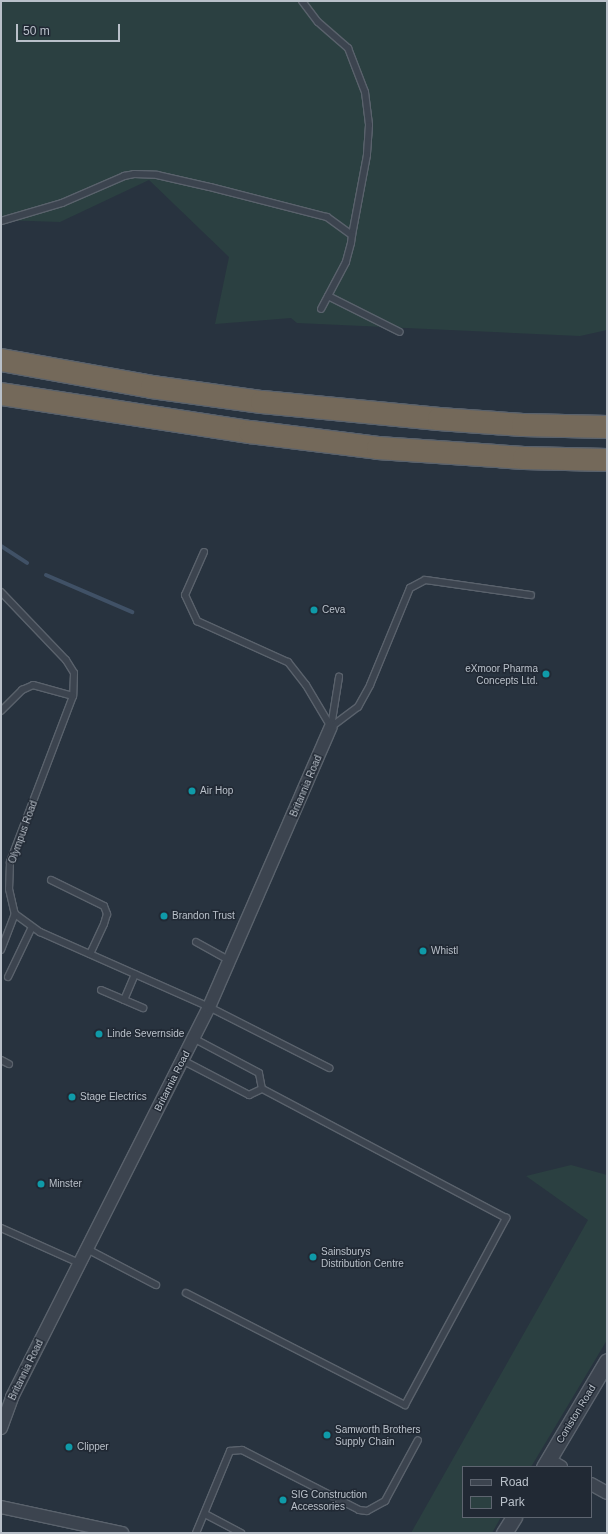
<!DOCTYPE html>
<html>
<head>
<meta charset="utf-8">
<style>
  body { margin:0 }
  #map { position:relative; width:608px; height:1534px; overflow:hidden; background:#28333f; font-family:Helvetica,sans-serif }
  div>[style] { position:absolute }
  .green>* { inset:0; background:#2b4041 }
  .stream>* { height:4px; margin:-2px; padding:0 2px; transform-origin:2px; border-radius:2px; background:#405166 }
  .roads { filter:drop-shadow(1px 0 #5a626c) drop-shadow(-1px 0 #5a626c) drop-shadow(0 1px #5a626c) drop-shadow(0 -1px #5a626c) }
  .service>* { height:6px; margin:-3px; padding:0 3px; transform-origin:3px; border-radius:3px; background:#3c444f }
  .minor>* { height:12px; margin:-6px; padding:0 6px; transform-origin:6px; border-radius:6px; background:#3c444f }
  .tertiary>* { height:15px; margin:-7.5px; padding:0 7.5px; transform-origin:7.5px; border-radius:7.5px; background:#3c444f }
  .motorway>* { height:22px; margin:-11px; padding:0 11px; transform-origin:11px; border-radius:11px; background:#74695a }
  .dots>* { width:11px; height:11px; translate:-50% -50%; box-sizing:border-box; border:2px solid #212934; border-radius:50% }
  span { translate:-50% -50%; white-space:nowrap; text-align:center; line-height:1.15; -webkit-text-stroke:3px #212934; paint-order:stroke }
  .poi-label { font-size:10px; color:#b9c0c9 }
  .left { translate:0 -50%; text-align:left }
  .right { translate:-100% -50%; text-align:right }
  .street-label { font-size:10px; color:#b9c0c9 }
  .frame { position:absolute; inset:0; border:2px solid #b9c0c9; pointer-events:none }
  .legend { position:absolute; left:462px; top:1466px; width:130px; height:52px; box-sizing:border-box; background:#212934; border:1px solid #5e6570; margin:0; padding:5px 7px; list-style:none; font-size:12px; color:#b9c0c9 }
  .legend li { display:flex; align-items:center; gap:8px; height:20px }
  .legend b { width:20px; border:1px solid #5e6570 }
  .scale { position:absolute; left:16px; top:24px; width:104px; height:18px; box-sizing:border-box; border:2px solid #b9c0c9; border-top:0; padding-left:5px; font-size:12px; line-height:14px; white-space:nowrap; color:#b9c0c9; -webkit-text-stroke:3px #212934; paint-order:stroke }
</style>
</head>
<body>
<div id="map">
  <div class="green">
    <div style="clip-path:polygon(1px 1px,607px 1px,607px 330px,580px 336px,297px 323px,291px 318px,215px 324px,229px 257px,149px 180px,60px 222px,1px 220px)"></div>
    <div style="clip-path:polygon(571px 1165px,607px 1175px,607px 1340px,531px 1467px,463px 1467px,463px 1517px,501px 1517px,492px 1533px,411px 1533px,588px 1220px,526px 1176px)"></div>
  </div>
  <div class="stream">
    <div style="left:1px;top:546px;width:31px;rotate:33deg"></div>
    <div style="left:46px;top:575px;width:94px;rotate:23.3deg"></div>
  </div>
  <div class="roads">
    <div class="service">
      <div style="left:302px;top:1px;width:26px;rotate:53deg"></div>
      <div style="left:318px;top:22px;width:40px;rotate:41deg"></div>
      <div style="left:348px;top:48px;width:47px;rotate:68.9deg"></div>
      <div style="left:365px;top:92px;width:33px;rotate:83deg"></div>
      <div style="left:369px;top:125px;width:30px;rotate:94deg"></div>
      <div style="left:367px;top:155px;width:81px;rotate:100.6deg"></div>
      <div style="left:1px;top:221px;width:64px;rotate:-16.4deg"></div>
      <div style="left:62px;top:203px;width:68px;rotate:-23.5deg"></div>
      <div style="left:124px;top:176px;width:10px;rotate:-11deg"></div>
      <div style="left:134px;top:174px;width:23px;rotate:2deg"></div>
      <div style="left:157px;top:175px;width:54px;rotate:12.8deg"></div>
      <div style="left:210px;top:187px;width:121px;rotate:14.4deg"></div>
      <div style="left:327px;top:217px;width:31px;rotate:36deg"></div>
      <div style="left:352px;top:235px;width:8px;rotate:97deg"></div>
      <div style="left:351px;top:243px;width:20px;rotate:105deg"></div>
      <div style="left:346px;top:262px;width:53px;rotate:118deg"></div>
      <div style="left:328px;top:296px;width:80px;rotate:26.6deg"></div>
      <div style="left:204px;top:552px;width:47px;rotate:113.8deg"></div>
      <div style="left:185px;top:595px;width:29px;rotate:65deg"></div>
      <div style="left:197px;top:621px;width:100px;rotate:24.3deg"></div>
      <div style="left:288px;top:662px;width:29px;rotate:52deg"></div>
      <div style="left:306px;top:685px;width:49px;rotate:59.2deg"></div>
      <div style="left:1px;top:592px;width:94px;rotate:46.3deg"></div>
      <div style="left:66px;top:660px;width:15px;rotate:58deg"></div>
      <div style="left:74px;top:673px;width:23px;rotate:92deg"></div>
      <div style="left:73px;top:696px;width:178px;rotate:110.8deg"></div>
      <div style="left:10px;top:862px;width:27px;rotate:92deg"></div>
      <div style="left:9px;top:889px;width:26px;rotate:77deg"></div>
      <div style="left:15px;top:914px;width:31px;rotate:36deg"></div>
      <div style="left:40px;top:932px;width:185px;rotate:23.9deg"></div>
      <div style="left:209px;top:1007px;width:135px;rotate:26.9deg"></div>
      <div style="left:1px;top:711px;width:30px;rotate:-45deg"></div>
      <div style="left:22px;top:690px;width:12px;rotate:-24deg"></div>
      <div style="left:33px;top:685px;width:41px;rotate:15.4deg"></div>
      <div style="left:331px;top:727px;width:34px;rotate:-37deg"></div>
      <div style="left:358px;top:707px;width:25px;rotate:-61deg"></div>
      <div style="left:370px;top:685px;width:105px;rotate:-67.6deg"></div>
      <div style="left:410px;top:588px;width:17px;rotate:-28deg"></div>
      <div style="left:425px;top:580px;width:107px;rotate:8.1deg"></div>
      <div style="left:331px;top:727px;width:51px;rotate:-80.9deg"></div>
      <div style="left:51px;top:880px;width:59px;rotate:26.1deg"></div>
      <div style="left:104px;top:906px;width:9px;rotate:69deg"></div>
      <div style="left:107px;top:914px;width:10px;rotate:107deg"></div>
      <div style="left:104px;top:924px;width:33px;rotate:115deg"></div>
      <div style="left:196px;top:942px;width:38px;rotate:29deg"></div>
      <div style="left:1px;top:950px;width:39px;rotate:-69deg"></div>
      <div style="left:8px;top:977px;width:55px;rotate:-64.4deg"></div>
      <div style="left:101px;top:990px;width:46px;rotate:23.2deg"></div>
      <div style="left:124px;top:1000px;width:28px;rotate:-67deg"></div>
      <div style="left:1px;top:1060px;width:9px;rotate:27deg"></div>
      <div style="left:182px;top:1060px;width:76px;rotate:27.6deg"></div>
      <div style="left:249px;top:1095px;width:14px;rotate:-25deg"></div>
      <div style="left:262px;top:1089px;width:16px;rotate:-101deg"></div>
      <div style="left:259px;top:1073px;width:75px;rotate:-152.1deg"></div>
      <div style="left:1px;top:1228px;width:88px;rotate:24.2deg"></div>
      <div style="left:87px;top:1249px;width:78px;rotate:27.6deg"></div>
      <div style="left:186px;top:1293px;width:246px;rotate:27.1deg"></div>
      <div style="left:405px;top:1405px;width:213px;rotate:-61.6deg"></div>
      <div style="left:506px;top:1218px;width:276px;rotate:-152.1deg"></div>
      <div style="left:205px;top:1514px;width:41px;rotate:27.8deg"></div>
      <div style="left:196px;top:1533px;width:89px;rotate:-67.5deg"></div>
      <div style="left:230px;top:1451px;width:12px;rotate:-5deg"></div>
      <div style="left:242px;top:1450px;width:131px;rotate:27.1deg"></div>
      <div style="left:359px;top:1510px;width:8px;rotate:7deg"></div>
      <div style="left:367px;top:1511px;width:21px;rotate:-29deg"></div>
      <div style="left:385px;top:1501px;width:69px;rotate:-61.6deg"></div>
    </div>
    <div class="minor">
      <div style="left:1px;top:1428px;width:33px;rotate:-70deg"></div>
      <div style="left:12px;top:1397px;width:437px;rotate:-63.2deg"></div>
      <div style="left:209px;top:1007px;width:305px;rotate:-66.5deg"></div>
      <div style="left:549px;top:1460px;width:14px;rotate:30deg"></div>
      <div style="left:591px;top:1484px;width:18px;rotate:29deg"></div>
      <div style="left:1px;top:1507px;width:124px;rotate:12.1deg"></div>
    </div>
    <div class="tertiary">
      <div style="left:544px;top:1467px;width:123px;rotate:-59.3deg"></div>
      <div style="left:504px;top:1533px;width:19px;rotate:-58deg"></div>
    </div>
    <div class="motorway">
      <div style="left:1px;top:360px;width:153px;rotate:10.1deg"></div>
      <div style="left:152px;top:387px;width:111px;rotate:7.8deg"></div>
      <div style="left:262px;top:402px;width:178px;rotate:5.5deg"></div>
      <div style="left:439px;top:419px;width:84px;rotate:4.1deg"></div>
      <div style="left:523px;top:425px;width:84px;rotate:1.4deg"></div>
      <div style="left:1px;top:394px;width:252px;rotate:8.7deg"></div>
      <div style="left:250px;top:432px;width:129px;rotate:7.1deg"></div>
      <div style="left:378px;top:448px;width:146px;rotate:3.9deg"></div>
      <div style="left:524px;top:458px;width:83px;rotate:1.4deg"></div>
    </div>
  </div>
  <div class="dots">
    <div style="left:314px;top:610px;background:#0f9aa8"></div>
    <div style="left:546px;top:674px;background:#0f9aa8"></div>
    <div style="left:192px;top:791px;background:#0f9aa8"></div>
    <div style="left:164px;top:916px;background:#0f9aa8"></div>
    <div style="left:423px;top:951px;background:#0f9aa8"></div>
    <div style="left:99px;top:1034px;background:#0f9aa8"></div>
    <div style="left:72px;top:1097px;background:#0f9aa8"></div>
    <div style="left:41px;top:1184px;background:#0f9aa8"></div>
    <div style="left:313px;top:1257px;background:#0f9aa8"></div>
    <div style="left:327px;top:1435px;background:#0f9aa8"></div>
    <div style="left:69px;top:1447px;background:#0f9aa8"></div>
    <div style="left:283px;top:1500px;background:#0f9aa8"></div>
  </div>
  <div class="poi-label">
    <span class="left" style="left:322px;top:610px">Ceva</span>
    <span class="right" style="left:538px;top:674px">eXmoor Pharma<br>Concepts Ltd.</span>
    <span class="left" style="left:200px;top:791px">Air Hop</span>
    <span class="left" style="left:172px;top:916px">Brandon Trust</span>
    <span class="left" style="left:431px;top:951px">Whistl</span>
    <span class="left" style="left:107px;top:1034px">Linde Severnside</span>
    <span class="left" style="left:80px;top:1097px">Stage Electrics</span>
    <span class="left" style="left:49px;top:1184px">Minster</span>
    <span class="left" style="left:321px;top:1257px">Sainsburys<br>Distribution Centre</span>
    <span class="left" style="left:335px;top:1435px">Samworth Brothers<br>Supply Chain</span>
    <span class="left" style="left:77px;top:1447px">Clipper</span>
    <span class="left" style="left:291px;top:1500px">SIG Construction<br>Accessories</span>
  </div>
  <div class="street-label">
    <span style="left:306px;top:786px;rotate:-67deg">Britannia Road</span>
    <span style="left:23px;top:832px;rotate:-70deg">Olympus Road</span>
    <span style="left:172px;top:1081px;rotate:-63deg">Britannia Road</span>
    <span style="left:26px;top:1370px;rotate:-64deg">Britannia Road</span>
    <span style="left:576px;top:1414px;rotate:-59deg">Coniston Road</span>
  </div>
  <div class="frame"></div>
  <ul class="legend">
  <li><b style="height:5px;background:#3c444f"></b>Road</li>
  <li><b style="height:11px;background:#2b4041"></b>Park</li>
  </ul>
  <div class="scale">50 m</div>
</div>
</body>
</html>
